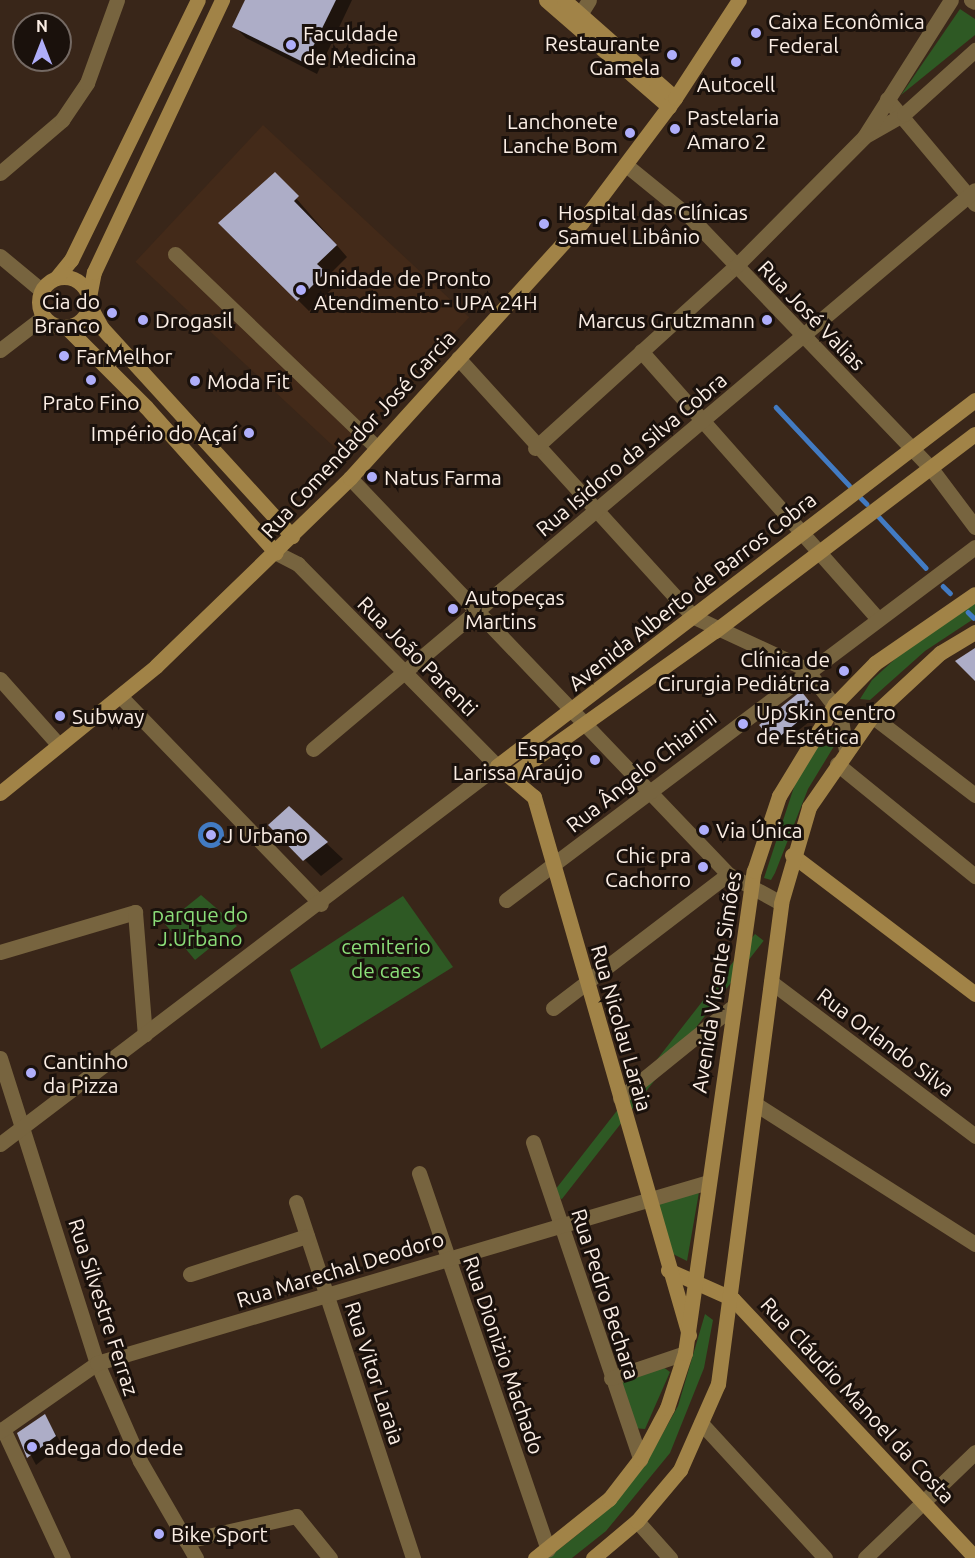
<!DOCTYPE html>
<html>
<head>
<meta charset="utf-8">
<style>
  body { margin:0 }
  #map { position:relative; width:975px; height:1558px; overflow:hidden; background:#392619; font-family:Ubuntu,sans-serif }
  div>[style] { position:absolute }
  .built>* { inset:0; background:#432a19; transform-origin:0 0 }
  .green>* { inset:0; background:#2e5924; transform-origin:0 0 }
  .water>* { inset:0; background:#427bc3 }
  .round { border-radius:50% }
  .shadow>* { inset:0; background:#0007 }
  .stream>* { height:4.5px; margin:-2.25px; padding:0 2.25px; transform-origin:2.25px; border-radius:2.25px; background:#427bc3 }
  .building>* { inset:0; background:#adadc7; transform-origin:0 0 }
  .street>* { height:15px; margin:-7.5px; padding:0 7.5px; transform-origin:7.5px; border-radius:7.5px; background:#77643f }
  .secondary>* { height:15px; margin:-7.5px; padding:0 7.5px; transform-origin:7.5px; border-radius:7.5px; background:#a18347 }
  .secondary>.ring { margin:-7.5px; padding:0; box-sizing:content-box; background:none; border:15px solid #a18347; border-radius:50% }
  .dots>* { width:16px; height:16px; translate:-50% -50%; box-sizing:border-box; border:3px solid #1a110c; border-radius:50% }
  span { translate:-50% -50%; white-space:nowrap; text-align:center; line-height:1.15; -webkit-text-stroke:6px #1a110c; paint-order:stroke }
  .poi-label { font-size:21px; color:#fbeee5 }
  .left { translate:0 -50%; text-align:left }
  .right { translate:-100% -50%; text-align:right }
  .street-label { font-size:21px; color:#fbeee5 }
  .park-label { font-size:21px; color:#8bde79 }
  .north { position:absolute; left:12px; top:12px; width:60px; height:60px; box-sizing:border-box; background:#1a110c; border:2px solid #746963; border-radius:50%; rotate:0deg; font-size:16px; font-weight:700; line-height:24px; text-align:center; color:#fbeee5 }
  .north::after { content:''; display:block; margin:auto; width:21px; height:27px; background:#afaefa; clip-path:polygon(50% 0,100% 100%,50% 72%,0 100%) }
</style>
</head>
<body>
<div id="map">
  <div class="built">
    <div style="left:263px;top:125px;width:282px;height:187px;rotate:43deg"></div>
  </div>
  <div class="green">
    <div style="clip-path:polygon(960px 9px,975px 19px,975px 35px,901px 95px)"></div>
    <div style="clip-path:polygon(975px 602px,975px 618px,925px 651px,870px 700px,860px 699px,872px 680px,918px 638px)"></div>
    <div style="clip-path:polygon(835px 727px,839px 738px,808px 789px,775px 873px,771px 880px,764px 878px,795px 784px,829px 728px)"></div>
    <div style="clip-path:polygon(201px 895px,237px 926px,195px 960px,165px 924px)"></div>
    <div style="clip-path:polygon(403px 896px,453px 967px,321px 1049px,290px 970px)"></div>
    <div style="left:755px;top:934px;width:11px;height:328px;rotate:38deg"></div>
    <div style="clip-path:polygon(699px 1192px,687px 1261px,671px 1253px,656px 1203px)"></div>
    <div style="clip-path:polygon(705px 1314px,713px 1320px,704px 1368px,670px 1453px,606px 1531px,572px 1558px,548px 1558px,596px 1520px,654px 1449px,678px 1406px)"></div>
    <div style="clip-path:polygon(662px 1366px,670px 1372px,645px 1429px,633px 1428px,618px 1383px)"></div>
  </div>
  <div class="water">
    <div class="round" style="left:198px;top:822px;width:26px;height:26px"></div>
  </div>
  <div class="shadow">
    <div style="clip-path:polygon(247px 0,352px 0,317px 74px,246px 38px,234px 26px)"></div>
    <div style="clip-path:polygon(275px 174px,347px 257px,328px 276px,336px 285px,309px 311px,220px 223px)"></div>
    <div style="clip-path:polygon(807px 698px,819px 714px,780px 745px,775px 740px)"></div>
    <div style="clip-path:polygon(289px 808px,343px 859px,321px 876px,270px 825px)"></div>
    <div style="clip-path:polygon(44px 1416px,62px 1444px,36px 1465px,19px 1433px)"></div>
  </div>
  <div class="stream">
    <div style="left:776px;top:407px;width:107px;rotate:46.9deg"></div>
    <div style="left:861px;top:498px;width:8px;rotate:45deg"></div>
    <div style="left:879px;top:517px;width:69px;rotate:47.3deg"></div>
    <div style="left:943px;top:586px;width:10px;rotate:45deg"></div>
    <div style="left:968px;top:612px;width:8px;rotate:45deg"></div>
  </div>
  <div class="building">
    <div style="clip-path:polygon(245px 0,336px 0,305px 63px,232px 27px)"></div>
    <div style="clip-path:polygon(275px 172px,299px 196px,294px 201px,337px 245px,317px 264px,326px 272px,297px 301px,218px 223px)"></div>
    <div style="clip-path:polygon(975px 648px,975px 681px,955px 661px)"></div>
    <div style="left:801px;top:691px;width:22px;height:54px;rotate:51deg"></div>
    <div style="clip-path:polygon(289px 806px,328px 842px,303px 861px,268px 825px)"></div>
    <div style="clip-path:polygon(45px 1414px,56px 1436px,27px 1458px,17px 1433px)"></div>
  </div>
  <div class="street">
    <div style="left:971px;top:0;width:4px;rotate:27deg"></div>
    <div style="left:574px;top:24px;width:28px;rotate:-58deg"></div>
    <div style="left:887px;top:99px;width:137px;rotate:50deg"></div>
    <div style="left:867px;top:135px;width:43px;rotate:-29.6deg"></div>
    <div style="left:904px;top:114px;width:96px;rotate:-42deg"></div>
    <div style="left:626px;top:165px;width:82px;rotate:39.1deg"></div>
    <div style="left:690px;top:217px;width:347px;rotate:46.2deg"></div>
    <div style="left:930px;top:467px;width:75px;rotate:53.1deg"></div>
    <div style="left:0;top:173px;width:82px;rotate:-40.5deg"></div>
    <div style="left:62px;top:120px;width:45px;rotate:-56deg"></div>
    <div style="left:87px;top:83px;width:88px;rotate:-70.1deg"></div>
    <div style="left:175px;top:254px;width:280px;rotate:43.8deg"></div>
    <div style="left:0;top:256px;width:53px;rotate:39.7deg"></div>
    <div style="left:0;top:350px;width:54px;rotate:-37.5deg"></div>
    <div style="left:641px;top:351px;width:358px;rotate:48.5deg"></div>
    <div style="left:458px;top:358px;width:350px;rotate:47.7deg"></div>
    <div style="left:694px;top:617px;width:123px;rotate:24.9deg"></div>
    <div style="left:806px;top:669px;width:56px;rotate:52.3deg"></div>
    <div style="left:840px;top:713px;width:36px;rotate:81deg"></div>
    <div style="left:535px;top:448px;width:271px;rotate:-42.2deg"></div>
    <div style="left:736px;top:266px;width:182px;rotate:-45.2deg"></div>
    <div style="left:864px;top:137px;width:162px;rotate:-57.6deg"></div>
    <div style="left:350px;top:478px;width:547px;rotate:46.33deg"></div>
    <div style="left:728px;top:874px;width:60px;rotate:28.7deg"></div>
    <div style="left:0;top:679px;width:86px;rotate:48.3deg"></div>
    <div style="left:120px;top:696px;width:289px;rotate:46deg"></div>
    <div style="left:872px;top:716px;width:130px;rotate:37.5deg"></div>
    <div style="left:313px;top:749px;width:866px;rotate:-40.18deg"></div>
    <div style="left:837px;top:764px;width:178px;rotate:39.1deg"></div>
    <div style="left:506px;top:900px;width:587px;rotate:-36.97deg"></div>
    <div style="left:0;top:952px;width:141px;rotate:-16.5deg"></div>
    <div style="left:135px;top:912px;width:123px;rotate:85.4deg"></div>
    <div style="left:771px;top:982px;width:256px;rotate:37deg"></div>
    <div style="left:553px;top:1008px;width:220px;rotate:-37.4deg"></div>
    <div style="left:0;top:1058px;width:320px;rotate:72.4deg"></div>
    <div style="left:97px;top:1363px;width:107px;rotate:66.3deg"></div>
    <div style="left:140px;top:1461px;width:112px;rotate:60deg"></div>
    <div style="left:620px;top:1098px;width:143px;rotate:-39deg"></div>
    <div style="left:757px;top:1105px;width:259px;rotate:32.5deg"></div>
    <div style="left:533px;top:1142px;width:335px;rotate:71.3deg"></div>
    <div style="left:0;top:1144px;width:624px;rotate:-37.26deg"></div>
    <div style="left:497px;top:766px;width:284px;rotate:-134.6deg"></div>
    <div style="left:298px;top:564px;width:25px;rotate:-153deg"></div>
    <div style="left:419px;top:1173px;width:398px;rotate:71.1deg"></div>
    <div style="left:296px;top:1202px;width:375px;rotate:71.8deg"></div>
    <div style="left:190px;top:1274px;width:123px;rotate:-18deg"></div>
    <div style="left:611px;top:1378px;width:78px;rotate:-18.7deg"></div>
    <div style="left:701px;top:1423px;width:183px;rotate:47.4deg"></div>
    <div style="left:3px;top:1429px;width:142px;rotate:65.1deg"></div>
    <div style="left:0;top:1431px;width:118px;rotate:-35deg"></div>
    <div style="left:97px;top:1363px;width:637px;rotate:-16.5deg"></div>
    <div style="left:637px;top:1521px;width:50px;rotate:48.3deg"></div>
    <div style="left:186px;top:1541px;width:113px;rotate:-12.8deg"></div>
    <div style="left:296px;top:1516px;width:54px;rotate:51deg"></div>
    <div style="left:865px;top:1558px;width:153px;rotate:-43.9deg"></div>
  </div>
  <div class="secondary">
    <div style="left:546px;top:0;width:163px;rotate:41deg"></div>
    <div style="left:564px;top:0;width:148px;rotate:41.4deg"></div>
    <div class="ring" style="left:39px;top:277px;width:35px;height:35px"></div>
    <div style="left:57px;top:277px;width:22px;rotate:-51deg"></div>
    <div style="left:71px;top:260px;width:289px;rotate:-64deg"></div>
    <div style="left:89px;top:297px;width:25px;rotate:-79deg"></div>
    <div style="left:94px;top:272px;width:301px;rotate:-64.8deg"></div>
    <div style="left:89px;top:305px;width:26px;rotate:61deg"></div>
    <div style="left:102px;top:328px;width:282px;rotate:47.6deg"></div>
    <div style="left:66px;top:327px;width:113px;rotate:45deg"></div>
    <div style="left:146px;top:407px;width:195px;rotate:48.3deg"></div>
    <div style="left:512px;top:775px;width:249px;rotate:-35.4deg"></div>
    <div style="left:715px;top:631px;width:326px;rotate:-37.2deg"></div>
    <div style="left:0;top:793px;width:201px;rotate:-39.1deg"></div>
    <div style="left:156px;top:666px;width:270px;rotate:-44.1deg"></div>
    <div style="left:350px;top:478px;width:345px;rotate:-47.8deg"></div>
    <div style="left:582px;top:222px;width:155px;rotate:-53.1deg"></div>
    <div style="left:675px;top:98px;width:117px;rotate:-56.9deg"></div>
    <div style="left:792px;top:855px;width:230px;rotate:37.2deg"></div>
    <div style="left:668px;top:1270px;width:71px;rotate:24deg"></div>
    <div style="left:733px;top:1299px;width:354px;rotate:46.9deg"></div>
    <div style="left:689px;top:1335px;width:560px;rotate:-106.07deg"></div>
    <div style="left:534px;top:797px;width:48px;rotate:-140deg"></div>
    <div style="left:497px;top:766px;width:602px;rotate:-37.44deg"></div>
    <div style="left:535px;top:1558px;width:95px;rotate:-38.6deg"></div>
    <div style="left:609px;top:1499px;width:51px;rotate:-52.2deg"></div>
    <div style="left:640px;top:1459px;width:58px;rotate:-62.1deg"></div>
    <div style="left:667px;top:1408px;width:58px;rotate:-71.9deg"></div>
    <div style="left:685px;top:1353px;width:487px;rotate:-81.9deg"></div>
    <div style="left:754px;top:871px;width:79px;rotate:-71.6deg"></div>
    <div style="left:779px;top:796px;width:108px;rotate:-58.7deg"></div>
    <div style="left:835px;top:704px;width:57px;rotate:-45.7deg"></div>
    <div style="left:875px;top:663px;width:121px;rotate:-34.6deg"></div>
    <div style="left:593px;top:1558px;width:57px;rotate:-40.1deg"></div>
    <div style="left:637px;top:1521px;width:67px;rotate:-49.9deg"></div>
    <div style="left:680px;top:1470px;width:94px;rotate:-66.2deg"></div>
    <div style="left:718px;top:1384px;width:485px;rotate:-82.5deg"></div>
    <div style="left:781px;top:903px;width:100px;rotate:-73.7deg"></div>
    <div style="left:809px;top:807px;width:111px;rotate:-55.3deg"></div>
    <div style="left:872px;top:716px;width:93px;rotate:-42.8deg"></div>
    <div style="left:940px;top:653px;width:41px;rotate:-31deg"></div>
  </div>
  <div class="dots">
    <div style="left:756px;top:33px;background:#afaefa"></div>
    <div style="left:291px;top:45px;background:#afaefa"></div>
    <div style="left:672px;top:55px;background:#afaefa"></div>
    <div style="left:736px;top:62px;background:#afaefa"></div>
    <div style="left:675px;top:129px;background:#afaefa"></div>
    <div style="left:630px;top:133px;background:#afaefa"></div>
    <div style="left:544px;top:224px;background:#afaefa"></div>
    <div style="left:301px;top:290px;background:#afaefa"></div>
    <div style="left:112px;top:313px;background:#afaefa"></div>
    <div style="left:143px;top:320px;background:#afaefa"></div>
    <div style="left:767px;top:320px;background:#afaefa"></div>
    <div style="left:64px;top:356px;background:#afaefa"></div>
    <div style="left:91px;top:380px;background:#afaefa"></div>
    <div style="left:195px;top:381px;background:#afaefa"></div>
    <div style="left:249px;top:433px;background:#afaefa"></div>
    <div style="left:372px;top:477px;background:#afaefa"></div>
    <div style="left:453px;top:609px;background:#afaefa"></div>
    <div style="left:844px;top:671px;background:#afaefa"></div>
    <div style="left:60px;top:716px;background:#afaefa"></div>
    <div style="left:743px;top:724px;background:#afaefa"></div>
    <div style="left:595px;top:760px;background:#afaefa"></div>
    <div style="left:704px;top:830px;background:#afaefa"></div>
    <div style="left:211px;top:835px;background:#afaefa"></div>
    <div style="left:703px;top:867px;background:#afaefa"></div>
    <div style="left:31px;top:1073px;background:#afaefa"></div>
    <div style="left:32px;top:1447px;background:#afaefa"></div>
    <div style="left:159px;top:1534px;background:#afaefa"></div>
  </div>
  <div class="poi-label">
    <span class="left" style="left:768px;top:33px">Caixa Econômica<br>Federal</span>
    <span class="left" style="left:303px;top:45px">Faculdade<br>de Medicina</span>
    <span class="right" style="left:660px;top:55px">Restaurante<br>Gamela</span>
    <span style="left:736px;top:84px">Autocell</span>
    <span class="left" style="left:687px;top:129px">Pastelaria<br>Amaro 2</span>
    <span class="right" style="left:618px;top:133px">Lanchonete<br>Lanche Bom</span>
    <span class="left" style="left:558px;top:224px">Hospital das Clínicas<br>Samuel Libânio</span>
    <span class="left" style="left:314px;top:290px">Unidade de Pronto<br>Atendimento - UPA 24H</span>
    <span class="right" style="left:100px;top:313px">Cia do<br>Branco</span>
    <span class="left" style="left:155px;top:320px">Drogasil</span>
    <span class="right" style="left:755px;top:320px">Marcus Grutzmann</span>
    <span class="left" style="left:76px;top:356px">FarMelhor</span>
    <span class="left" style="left:207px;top:381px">Moda Fit</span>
    <span style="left:91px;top:402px">Prato Fino</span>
    <span class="right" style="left:237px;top:433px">Império do Açaí</span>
    <span class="left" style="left:384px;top:477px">Natus Farma</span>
    <span class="left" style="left:465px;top:609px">Autopeças<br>Martins</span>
    <span class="right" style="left:830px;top:671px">Clínica de<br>Cirurgia Pediátrica</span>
    <span class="left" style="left:756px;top:724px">Up Skin Centro<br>de Estética</span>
    <span class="left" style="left:72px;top:716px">Subway</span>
    <span class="right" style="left:583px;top:760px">Espaço<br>Larissa Araújo</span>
    <span class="left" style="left:716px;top:830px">Via Única</span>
    <span class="left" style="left:223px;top:835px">J Urbano</span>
    <span class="right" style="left:691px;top:867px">Chic pra<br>Cachorro</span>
    <span class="left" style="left:43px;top:1073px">Cantinho<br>da Pizza</span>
    <span class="left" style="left:44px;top:1447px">adega do dede</span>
    <span class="left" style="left:171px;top:1534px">Bike Sport</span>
  </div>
  <div class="street-label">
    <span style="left:812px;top:315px;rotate:46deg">Rua José Valias</span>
    <span style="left:358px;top:434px;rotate:-47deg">Rua Comendador José Garcia</span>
    <span style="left:631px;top:454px;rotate:-40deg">Rua Isidoro da Silva Cobra</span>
    <span style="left:692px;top:591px;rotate:-38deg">Avenida Alberto de Barros Cobra</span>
    <span style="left:418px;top:656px;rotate:45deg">Rua João Parenti</span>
    <span style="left:641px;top:771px;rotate:-38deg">Rua Ângelo Chiarini</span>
    <span style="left:716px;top:982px;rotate:-81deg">Avenida Vicente Simões</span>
    <span style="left:622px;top:1028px;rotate:74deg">Rua Nicolau Laraia</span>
    <span style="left:886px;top:1042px;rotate:37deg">Rua Orlando Silva</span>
    <span style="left:340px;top:1269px;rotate:-17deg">Rua Marechal Deodoro</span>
    <span style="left:606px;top:1294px;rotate:72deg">Rua Pedro Bechara</span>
    <span style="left:104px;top:1307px;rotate:72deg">Rua Silvestre Ferraz</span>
    <span style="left:504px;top:1355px;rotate:71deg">Rua Dionizio Machado</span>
    <span style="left:375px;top:1373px;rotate:72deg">Rua Vitor Laraia</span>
    <span style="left:858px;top:1400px;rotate:47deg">Rua Cláudio Manoel da Costa</span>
  </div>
  <div class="park-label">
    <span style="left:200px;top:926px">parque do<br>J.Urbano</span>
    <span style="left:386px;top:958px">cemiterio<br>de caes</span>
  </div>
  <div class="north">N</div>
</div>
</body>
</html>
